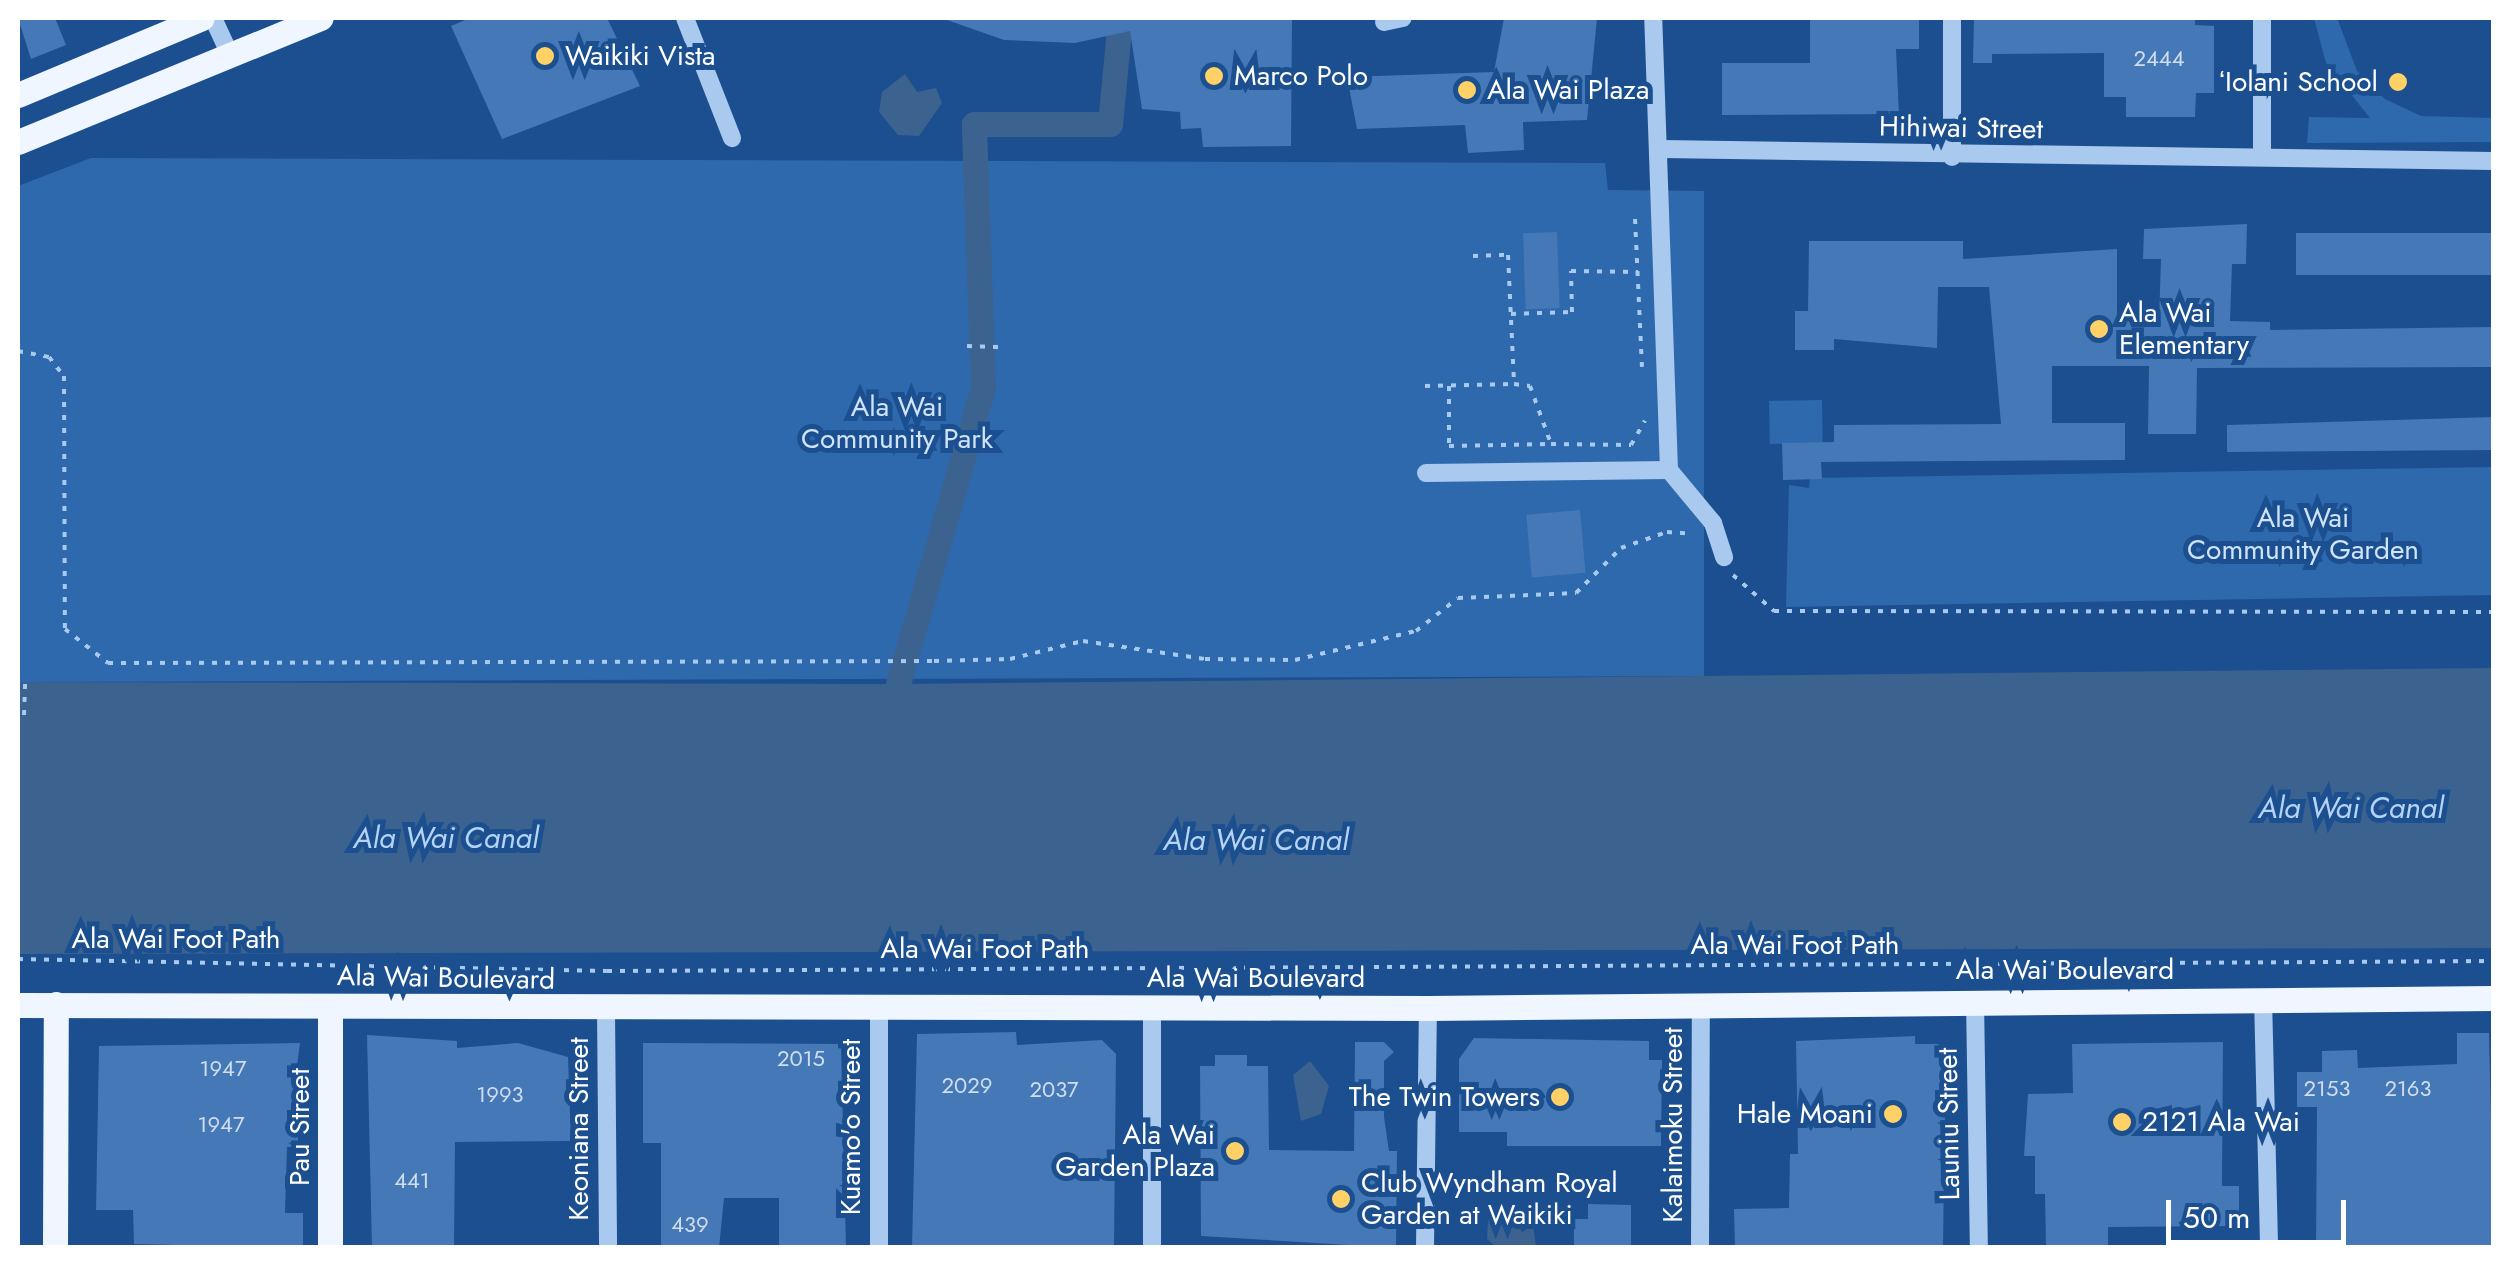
<!DOCTYPE html>
<html>
<head>
<meta charset="utf-8">
<style>
  body { margin:0 }
  #map { position:relative; width:2511px; height:1265px; overflow:hidden; background:#1b4f8f; font-family:Jost,sans-serif }
  div>[style] { position:absolute }
  .green>* { inset:0; background:#2e69ad; transform-origin:0 0 }
  .water>* { inset:0; background:#3c6290 }
  .canal>* { height:25px; margin:-12.5px; padding:0 12.5px; transform-origin:12.5px; border-radius:12.5px; background:#3c6290 }
  .building>* { inset:0; background:#4478b7; transform-origin:0 0 }
  .path>* { height:4px; margin-top:-2px; transform-origin:0; background:repeating-linear-gradient(90deg,#a9c9ee 0 5px,transparent 0 13px) }
  .minor>* { height:18px; margin:-9px; padding:0 9px; transform-origin:9px; border-radius:9px; background:#a9c9ee }
  .major>* { height:25px; margin:-12.5px; padding:0 12.5px; transform-origin:12.5px; border-radius:12.5px; background:#f0f6ff }
  .dots>* { width:28px; height:28px; translate:-50% -50%; box-sizing:border-box; border:5px solid #1b4f8f; border-radius:50% }
  span { translate:-50% -50%; white-space:nowrap; text-align:center; line-height:1.15; -webkit-text-stroke:10px #1b4f8f; paint-order:stroke }
  .number-label { font-size:22px; color:#d0dded }
  .number-label span { -webkit-text-stroke-width:0 }
  .poi-label { font-size:28px; color:#fff }
  .left { translate:0 -50%; text-align:left }
  .right { translate:-100% -50%; text-align:right }
  .street-label { font-size:28px; color:#fff }
  .park-label { font-size:28px; color:#cfe3fa }
  .water-label { font-size:30px; color:#b5d3f5; font-style:italic }
  .frame { position:absolute; inset:0; border:20px solid #fff; pointer-events:none }
  .scale { position:absolute; left:2166px; top:1200px; width:180px; height:45px; box-sizing:border-box; border:5px solid #fff; border-top:0; padding-left:12px; font-size:30px; line-height:35px; white-space:nowrap; color:#fff; -webkit-text-stroke:8px #1b4f8f; paint-order:stroke }
</style>
</head>
<body>
<div id="map">
  <div class="green">
    <div style="clip-path:polygon(2314px 18px,2337px 18px,2357px 71px,2385px 99px,2421px 116px,2493px 118px,2493px 142px,2307px 143px,2309px 117px,2370px 118px,2326px 63px)"></div>
    <div style="clip-path:polygon(91px 158px,1605px 163px,1608px 190px,1704px 191px,1704px 676px,18px 682px,18px 186px)"></div>
    <div style="left:1822px;top:400px;width:43px;height:53px;rotate:89deg"></div>
    <div style="clip-path:polygon(2493px 467px,2493px 595px,1786px 607px,1789px 485px,1809px 488px,1810px 478px)"></div>
  </div>
  <div class="water">
    <div style="clip-path:polygon(905px 74px,917px 92px,936px 88px,942px 103px,919px 136px,898px 135px,879px 112px,882px 92px)"></div>
    <div style="clip-path:polygon(2493px 668px,2493px 948px,18px 954px,18px 682px,898px 684px)"></div>
    <div style="clip-path:polygon(1310px 1061px,1329px 1086px,1321px 1114px,1301px 1121px,1293px 1075px)"></div>
    <div style="clip-path:polygon(1508px 1210px,1522px 1232px,1533px 1225px,1536px 1247px,1496px 1247px,1487px 1239px,1488px 1219px)"></div>
  </div>
  <div class="canal">
    <div style="left:898px;top:684px;width:309px;rotate:-74deg"></div>
    <div style="left:983px;top:387px;width:263px;rotate:-92deg"></div>
    <div style="left:974px;top:124px;width:136px"></div>
    <div style="left:1110px;top:124px;width:106px;rotate:-84.6deg"></div>
  </div>
  <div class="building">
    <div style="clip-path:polygon(18px 18px,55px 18px,66px 45px,31px 59px)"></div>
    <div style="clip-path:polygon(470px 18px,607px 18px,640px 86px,502px 139px,451px 26px)"></div>
    <div style="clip-path:polygon(1292px 18px,1291px 146px,1203px 147px,1201px 128px,1181px 129px,1180px 112px,1142px 109px,1130px 31px,1075px 43px,1004px 40px,947px 20px)"></div>
    <div style="clip-path:polygon(1504px 18px,1597px 18px,1587px 120px,1523px 122px,1524px 150px,1468px 153px,1465px 125px,1357px 129px,1347px 77px,1494px 72px)"></div>
    <div style="clip-path:polygon(1810px 18px,1919px 18px,1919px 49px,1896px 49px,1899px 114px,1722px 115px,1722px 63px,1810px 63px)"></div>
    <div style="clip-path:polygon(1974px 18px,2195px 18px,2195px 25px,2214px 26px,2214px 93px,2196px 93px,2195px 117px,2126px 117px,2126px 97px,2104px 97px,2104px 53px,1992px 54px,1992px 63px,1973px 63px)"></div>
    <div style="clip-path:polygon(2247px 224px,2246px 264px,2232px 264px,2230px 321px,2270px 322px,2270px 330px,2494px 327px,2494px 367px,2197px 368px,2196px 434px,2148px 434px,2149px 366px,2052px 366px,2052px 423px,2125px 423px,2125px 460px,1821px 462px,1822px 479px,1783px 480px,1782px 443px,1834px 442px,1834px 425px,2001px 424px,1989px 287px,1938px 287px,1937px 348px,1834px 339px,1834px 350px,1795px 350px,1795px 311px,1808px 311px,1809px 241px,1963px 241px,1963px 259px,2117px 249px,2117px 320px,2159px 321px,2161px 259px,2143px 259px,2144px 229px)"></div>
    <div style="left:1557px;top:232px;width:76px;height:34px;rotate:88deg"></div>
    <div style="left:2494px;top:233px;width:42px;height:198px;rotate:90deg"></div>
    <div style="clip-path:polygon(2494px 417px,2494px 450px,2227px 452px,2227px 425px)"></div>
    <div style="left:1580px;top:510px;width:63px;height:54px;rotate:85deg"></div>
    <div style="clip-path:polygon(1016px 1032px,1017px 1045px,1102px 1040px,1116px 1054px,1114px 1247px,912px 1248px,917px 1034px)"></div>
    <div style="clip-path:polygon(2457px 1033px,2489px 1033px,2494px 1248px,2316px 1248px,2317px 1107px,2297px 1107px,2297px 1072px,2322px 1072px,2322px 1051px,2357px 1050px,2358px 1068px,2457px 1064px)"></div>
    <div style="clip-path:polygon(367px 1035px,457px 1041px,457px 1048px,518px 1043px,568px 1057px,571px 1141px,455px 1142px,454px 1248px,372px 1248px)"></div>
    <div style="clip-path:polygon(1915px 1036px,1915px 1044px,1946px 1044px,1943px 1246px,1735px 1247px,1734px 1209px,1789px 1208px,1790px 1154px,1798px 1154px,1796px 1041px)"></div>
    <div style="clip-path:polygon(1474px 1038px,1649px 1041px,1649px 1060px,1662px 1060px,1661px 1146px,1507px 1146px,1507px 1132px,1459px 1132px,1459px 1059px)"></div>
    <div style="clip-path:polygon(1355px 1042px,1384px 1042px,1394px 1052px,1384px 1061px,1384px 1117px,1389px 1151px,1397px 1151px,1396px 1248px,1201px 1236px,1200px 1066px,1215px 1066px,1215px 1055px,1247px 1055px,1247px 1066px,1268px 1066px,1269px 1150px,1354px 1151px)"></div>
    <div style="clip-path:polygon(2223px 1042px,2222px 1186px,2239px 1186px,2239px 1226px,2108px 1227px,2108px 1248px,2046px 1248px,2045px 1194px,2035px 1194px,2035px 1156px,2024px 1156px,2028px 1094px,2073px 1093px,2072px 1044px)"></div>
    <div style="clip-path:polygon(300px 1043px,289px 1128px,298px 1128px,298px 1147px,287px 1147px,285px 1213px,303px 1213px,303px 1248px,134px 1244px,133px 1210px,96px 1210px,99px 1046px)"></div>
    <div style="clip-path:polygon(643px 1043px,841px 1044px,846px 1248px,779px 1248px,779px 1198px,724px 1198px,719px 1248px,661px 1248px,661px 1143px,643px 1143px)"></div>
    <div style="clip-path:polygon(1588px 1204px,1631px 1205px,1631px 1248px,1574px 1248px,1574px 1219px,1588px 1219px)"></div>
  </div>
  <div class="path">
    <div style="left:1635px;top:219px;width:148px;rotate:87.3deg"></div>
    <div style="left:1473px;top:256px;width:35px;rotate:-2deg"></div>
    <div style="left:1508px;top:255px;width:129px;rotate:87.3deg"></div>
    <div style="left:1514px;top:384px;width:16px;rotate:7deg"></div>
    <div style="left:1530px;top:386px;width:62px;rotate:70.1deg"></div>
    <div style="left:1551px;top:444px;width:80px;rotate:0.7deg"></div>
    <div style="left:1631px;top:445px;width:28px;rotate:-60deg"></div>
    <div style="left:1511px;top:314px;width:61px;rotate:-1.9deg"></div>
    <div style="left:1572px;top:312px;width:41px;rotate:-91.4deg"></div>
    <div style="left:1571px;top:271px;width:67px;rotate:0.9deg"></div>
    <div style="left:967px;top:346px;width:36px;rotate:2deg"></div>
    <div style="left:18px;top:351px;width:32px;rotate:11deg"></div>
    <div style="left:49px;top:357px;width:24px;rotate:52deg"></div>
    <div style="left:64px;top:376px;width:253px;rotate:89.8deg"></div>
    <div style="left:65px;top:629px;width:55px;rotate:38.3deg"></div>
    <div style="left:108px;top:663px;width:826px;rotate:-0.14deg"></div>
    <div style="left:934px;top:661px;width:76px;rotate:-1.5deg"></div>
    <div style="left:1010px;top:659px;width:75px;rotate:-13.9deg"></div>
    <div style="left:1083px;top:641px;width:123px;rotate:8.4deg"></div>
    <div style="left:1205px;top:659px;width:90px;rotate:0.6deg"></div>
    <div style="left:1295px;top:660px;width:124px;rotate:-13.5deg"></div>
    <div style="left:1416px;top:631px;width:53px;rotate:-38.2deg"></div>
    <div style="left:1458px;top:598px;width:118px;rotate:-2.4deg"></div>
    <div style="left:1576px;top:593px;width:64px;rotate:-45deg"></div>
    <div style="left:1621px;top:548px;width:49px;rotate:-19.2deg"></div>
    <div style="left:1667px;top:532px;width:26px;rotate:4deg"></div>
    <div style="left:1425px;top:386px;width:89px;rotate:-1.3deg"></div>
    <div style="left:1449px;top:386px;width:60px;rotate:90deg"></div>
    <div style="left:1449px;top:446px;width:102px;rotate:-1.1deg"></div>
    <div style="left:1733px;top:575px;width:55px;rotate:41.3deg"></div>
    <div style="left:1774px;top:611px;width:720px;rotate:0.08deg"></div>
    <div style="left:24px;top:715px;width:33px;rotate:-88deg"></div>
    <div style="left:18px;top:959px;width:589px;rotate:1.17deg"></div>
    <div style="left:607px;top:971px;width:1887px;rotate:-0.3deg"></div>
  </div>
  <div class="minor">
    <div style="left:213px;top:18px;width:41px;rotate:65.3deg"></div>
    <div style="left:685px;top:18px;width:129px;rotate:68.6deg"></div>
    <div style="left:1952px;top:18px;width:139px;rotate:90deg"></div>
    <div style="left:1384px;top:22px;width:19px;rotate:-12deg"></div>
    <div style="left:1661px;top:149px;width:833px;rotate:0.83deg"></div>
    <div style="left:2262px;top:156px;width:138px;rotate:-90deg"></div>
    <div style="left:1669px;top:470px;width:69px;rotate:50.3deg"></div>
    <div style="left:1713px;top:523px;width:36px;rotate:72deg"></div>
    <div style="left:1426px;top:473px;width:243px;rotate:-0.7deg"></div>
    <div style="left:1669px;top:470px;width:452px;rotate:-92deg"></div>
    <div style="left:2263px;top:998px;width:250px;rotate:88.6deg"></div>
    <div style="left:1975px;top:1000px;width:248px;rotate:89.1deg"></div>
    <div style="left:1152px;top:1007px;width:241px;rotate:90deg"></div>
    <div style="left:606px;top:1010px;width:238px;rotate:89.5deg"></div>
    <div style="left:879px;top:1248px;width:241px;rotate:-90deg"></div>
    <div style="left:1425px;top:1248px;width:240px;rotate:-89.3deg"></div>
    <div style="left:1700px;top:1248px;width:244px;rotate:-89.8deg"></div>
  </div>
  <div class="major">
    <div style="left:18px;top:95px;width:199px;rotate:-22.7deg"></div>
    <div style="left:18px;top:142px;width:327px;rotate:-22.3deg"></div>
    <div style="left:18px;top:1005px;width:1410px;rotate:0.12deg"></div>
    <div style="left:1428px;top:1008px;width:1066px;rotate:-0.54deg"></div>
    <div style="left:330px;top:1006px;width:242px;rotate:90deg"></div>
    <div style="left:55px;top:1248px;width:244px;rotate:-89.8deg"></div>
  </div>
  <div class="dots">
    <div style="left:545px;top:56px;background:#ffd166"></div>
    <div style="left:1214px;top:76px;background:#ffd166"></div>
    <div style="left:2398px;top:82px;background:#ffd166"></div>
    <div style="left:1467px;top:90px;background:#ffd166"></div>
    <div style="left:2099px;top:329px;background:#ffd166"></div>
    <div style="left:1560px;top:1097px;background:#ffd166"></div>
    <div style="left:1893px;top:1114px;background:#ffd166"></div>
    <div style="left:2122px;top:1122px;background:#ffd166"></div>
    <div style="left:1235px;top:1151px;background:#ffd166"></div>
    <div style="left:1341px;top:1199px;background:#ffd166"></div>
  </div>
  <div class="number-label">
    <span style="left:2159px;top:59px">2444</span>
    <span style="left:801px;top:1059px">2015</span>
    <span style="left:223px;top:1069px">1947</span>
    <span style="left:967px;top:1086px">2029</span>
    <span style="left:2327px;top:1089px">2153</span>
    <span style="left:2408px;top:1089px">2163</span>
    <span style="left:1054px;top:1090px">2037</span>
    <span style="left:500px;top:1095px">1993</span>
    <span style="left:221px;top:1125px">1947</span>
    <span style="left:412px;top:1181px">441</span>
    <span style="left:690px;top:1225px">439</span>
  </div>
  <div class="poi-label">
    <span class="left" style="left:565px;top:56px">Waikiki Vista</span>
    <span class="left" style="left:1234px;top:76px">Marco Polo</span>
    <span class="right" style="left:2378px;top:82px">ʻIolani School</span>
    <span class="left" style="left:1487px;top:90px">Ala Wai Plaza</span>
    <span class="left" style="left:2119px;top:329px">Ala Wai<br>Elementary</span>
    <span class="right" style="left:1540px;top:1097px">The Twin Towers</span>
    <span class="right" style="left:1873px;top:1114px">Hale Moani</span>
    <span class="left" style="left:2142px;top:1122px">2121 Ala Wai</span>
    <span class="right" style="left:1215px;top:1151px">Ala Wai<br>Garden Plaza</span>
    <span class="left" style="left:1361px;top:1199px">Club Wyndham Royal<br>Garden at Waikiki</span>
  </div>
  <div class="street-label">
    <span style="left:1961px;top:128px;rotate:1deg">Hihiwai Street</span>
    <span style="left:176px;top:939px">Ala Wai Foot Path</span>
    <span style="left:1795px;top:945px">Ala Wai Foot Path</span>
    <span style="left:985px;top:949px">Ala Wai Foot Path</span>
    <span style="left:2065px;top:970px">Ala Wai Boulevard</span>
    <span style="left:446px;top:978px;rotate:1deg">Ala Wai Boulevard</span>
    <span style="left:1256px;top:978px">Ala Wai Boulevard</span>
    <span style="left:1949px;top:1124px;rotate:-91deg">Launiu Street</span>
    <span style="left:1673px;top:1125px;rotate:-90deg">Kalaimoku Street</span>
    <span style="left:300px;top:1127px;rotate:-90deg">Pau Street</span>
    <span style="left:851px;top:1127px;rotate:-90deg">Kuamo'o Street</span>
    <span style="left:579px;top:1129px;rotate:-90deg">Keoniana Street</span>
  </div>
  <div class="park-label">
    <span style="left:897px;top:423px">Ala Wai<br>Community Park</span>
    <span style="left:2303px;top:534px">Ala Wai<br>Community Garden</span>
  </div>
  <div class="water-label">
    <span style="left:2351px;top:808px">Ala Wai Canal</span>
    <span style="left:446px;top:838px">Ala Wai Canal</span>
    <span style="left:1256px;top:840px">Ala Wai Canal</span>
  </div>
  <div class="frame"></div>
  <div class="scale">50 m</div>
</div>
</body>
</html>
